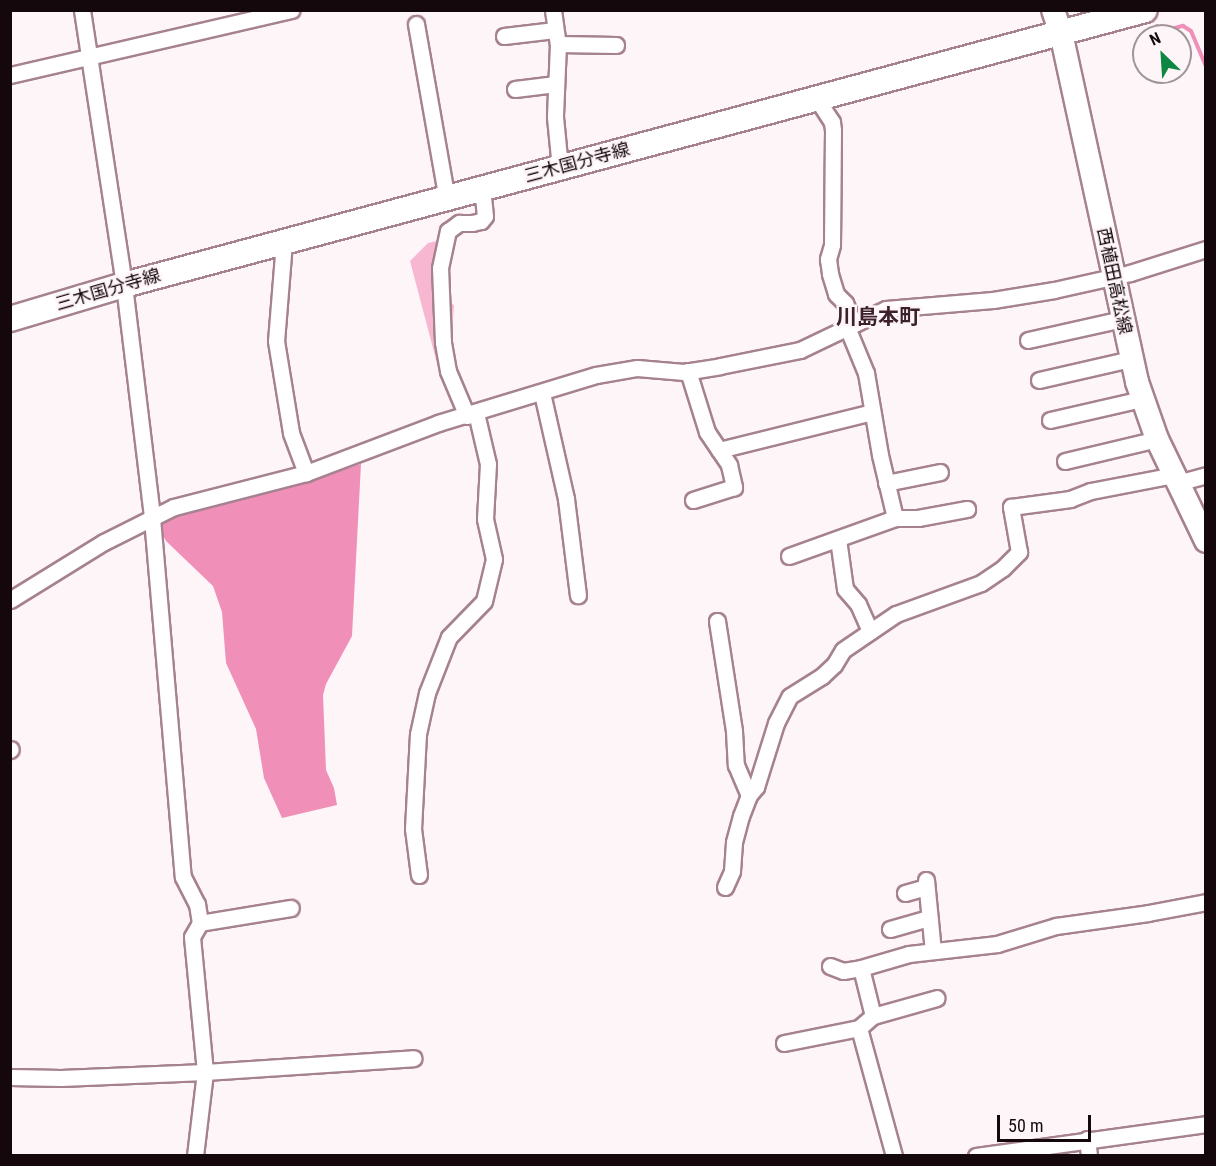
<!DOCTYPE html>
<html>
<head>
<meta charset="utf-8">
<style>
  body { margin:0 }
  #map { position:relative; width:1216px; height:1166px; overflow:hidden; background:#fef5f8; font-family:"Roboto Condensed","Noto Sans JP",sans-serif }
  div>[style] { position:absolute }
  .green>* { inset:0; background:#f8b7d0 }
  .water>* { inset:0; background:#f08fb7 }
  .stream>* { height:4px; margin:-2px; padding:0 2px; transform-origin:2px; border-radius:2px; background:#f08fb7 }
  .roads { filter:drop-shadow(2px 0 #a68290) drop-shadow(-2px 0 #a68290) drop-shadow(0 2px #a68290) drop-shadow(0 -2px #a68290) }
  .street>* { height:15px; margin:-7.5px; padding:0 7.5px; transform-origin:7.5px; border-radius:7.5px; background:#fff }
  .secondary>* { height:22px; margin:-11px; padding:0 11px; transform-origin:11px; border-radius:11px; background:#fff }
  .primary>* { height:24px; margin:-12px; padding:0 12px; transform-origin:12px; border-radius:12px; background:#fff }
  span { translate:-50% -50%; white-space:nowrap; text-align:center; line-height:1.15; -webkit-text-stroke:5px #fef5f8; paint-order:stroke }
  .street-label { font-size:18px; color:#14080c }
  .quarter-label { font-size:21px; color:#3c202c; font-weight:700 }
  .frame { position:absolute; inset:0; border:12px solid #14080c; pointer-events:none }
  .north { position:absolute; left:1132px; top:24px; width:60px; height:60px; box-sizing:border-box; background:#fef5f8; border:2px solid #a0969a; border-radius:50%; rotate:335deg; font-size:16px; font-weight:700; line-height:24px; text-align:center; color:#14080c }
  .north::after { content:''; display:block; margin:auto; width:21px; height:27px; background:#0d8741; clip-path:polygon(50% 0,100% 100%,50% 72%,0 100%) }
  .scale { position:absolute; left:997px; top:1115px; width:94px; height:27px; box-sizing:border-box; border:3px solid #14080c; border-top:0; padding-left:8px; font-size:18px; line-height:21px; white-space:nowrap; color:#14080c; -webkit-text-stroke:4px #fef5f8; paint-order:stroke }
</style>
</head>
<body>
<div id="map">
  <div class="green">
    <div style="clip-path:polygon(441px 240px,437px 296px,454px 305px,448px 389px,439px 371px,410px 261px,428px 243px)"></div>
  </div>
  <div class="water">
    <div style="clip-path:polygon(361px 464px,352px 636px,326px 684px,323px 695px,326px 770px,334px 788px,337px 805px,282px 818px,264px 778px,256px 729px,226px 663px,222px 612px,213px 586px,166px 541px,160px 530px,163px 520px,296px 485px)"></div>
  </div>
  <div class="stream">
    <div style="left:1157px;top:26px;width:7px;rotate:63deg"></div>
    <div style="left:1160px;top:32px;width:24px;rotate:-15deg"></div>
    <div style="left:1183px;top:26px;width:9px;rotate:32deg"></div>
    <div style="left:1191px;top:31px;width:38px;rotate:67deg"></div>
  </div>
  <div class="roads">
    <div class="street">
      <div style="left:82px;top:10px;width:278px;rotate:81.3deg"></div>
      <div style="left:124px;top:285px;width:235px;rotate:83.1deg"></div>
      <div style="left:152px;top:518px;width:360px;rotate:85.1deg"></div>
      <div style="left:183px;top:877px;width:30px;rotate:63deg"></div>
      <div style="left:197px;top:904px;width:19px;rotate:81deg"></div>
      <div style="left:200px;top:923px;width:16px;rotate:120deg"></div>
      <div style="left:192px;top:937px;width:136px;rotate:84.5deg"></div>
      <div style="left:205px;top:1072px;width:85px;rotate:96.8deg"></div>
      <div style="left:553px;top:10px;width:34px;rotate:82deg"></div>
      <div style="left:558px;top:44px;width:73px;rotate:92.4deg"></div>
      <div style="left:555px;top:117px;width:51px;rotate:84.4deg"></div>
      <div style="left:416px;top:24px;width:178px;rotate:80deg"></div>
      <div style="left:504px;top:36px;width:51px;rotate:-6.7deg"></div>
      <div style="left:558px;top:44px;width:58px;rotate:1deg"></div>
      <div style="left:10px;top:75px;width:289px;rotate:-13deg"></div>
      <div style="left:515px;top:89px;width:41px;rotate:-7deg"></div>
      <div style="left:817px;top:99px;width:27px;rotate:57deg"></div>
      <div style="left:832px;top:122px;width:8px;rotate:83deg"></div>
      <div style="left:833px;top:130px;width:115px;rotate:90.5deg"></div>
      <div style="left:832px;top:245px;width:15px;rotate:106deg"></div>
      <div style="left:828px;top:259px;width:15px;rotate:82deg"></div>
      <div style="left:830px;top:274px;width:21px;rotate:73deg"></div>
      <div style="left:836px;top:294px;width:13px;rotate:45deg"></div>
      <div style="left:845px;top:303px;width:23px;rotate:67deg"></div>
      <div style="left:284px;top:242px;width:99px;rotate:94.6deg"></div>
      <div style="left:276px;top:341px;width:93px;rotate:80.7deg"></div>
      <div style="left:291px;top:433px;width:43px;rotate:69.4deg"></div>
      <div style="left:847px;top:327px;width:50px;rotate:67.6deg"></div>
      <div style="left:866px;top:373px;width:83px;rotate:80.3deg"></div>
      <div style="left:880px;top:455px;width:65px;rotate:76.6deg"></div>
      <div style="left:1028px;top:340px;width:96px;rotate:-12.6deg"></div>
      <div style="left:688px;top:371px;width:64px;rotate:72.7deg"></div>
      <div style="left:707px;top:432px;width:40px;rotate:56deg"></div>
      <div style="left:729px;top:465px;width:23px;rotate:77deg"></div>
      <div style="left:734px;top:487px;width:43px;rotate:162.4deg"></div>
      <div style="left:1039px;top:380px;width:94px;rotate:-12.9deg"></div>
      <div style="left:542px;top:393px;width:109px;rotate:77.2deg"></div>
      <div style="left:566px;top:499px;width:97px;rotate:82.9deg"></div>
      <div style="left:467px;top:416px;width:49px;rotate:-112.9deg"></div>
      <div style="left:448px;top:371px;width:29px;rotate:-100deg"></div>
      <div style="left:443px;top:342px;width:74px;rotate:-92.3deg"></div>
      <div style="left:440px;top:268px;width:38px;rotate:-78deg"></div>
      <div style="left:448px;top:231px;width:14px;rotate:-36deg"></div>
      <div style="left:459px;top:223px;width:13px"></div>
      <div style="left:472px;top:223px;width:9px;rotate:-13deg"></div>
      <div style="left:481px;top:221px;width:6px;rotate:-51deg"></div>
      <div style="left:485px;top:216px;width:27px;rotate:-96deg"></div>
      <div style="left:1050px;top:420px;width:94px;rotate:-12.9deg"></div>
      <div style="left:719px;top:450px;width:158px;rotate:-13.9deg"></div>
      <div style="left:1065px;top:461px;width:95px;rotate:-13.4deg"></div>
      <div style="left:886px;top:483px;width:55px;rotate:-11.5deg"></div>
      <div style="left:1177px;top:483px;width:30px;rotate:-15deg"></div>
      <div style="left:838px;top:539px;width:50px;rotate:82deg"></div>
      <div style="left:845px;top:589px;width:20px;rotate:49deg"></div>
      <div style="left:858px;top:604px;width:30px;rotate:66deg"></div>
      <div style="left:789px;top:556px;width:113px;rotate:-19.7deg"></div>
      <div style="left:895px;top:518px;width:23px"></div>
      <div style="left:918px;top:518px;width:50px;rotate:-10.4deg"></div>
      <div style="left:10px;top:600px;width:110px;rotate:-31.7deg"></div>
      <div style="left:104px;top:542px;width:78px;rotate:-26.6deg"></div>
      <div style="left:174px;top:507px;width:136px;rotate:-14.4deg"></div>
      <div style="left:306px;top:473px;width:141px;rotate:-20.7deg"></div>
      <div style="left:438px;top:423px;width:165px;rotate:-16.9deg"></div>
      <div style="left:596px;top:375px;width:42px;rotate:-9.7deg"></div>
      <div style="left:637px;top:368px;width:47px;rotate:4.9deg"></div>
      <div style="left:684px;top:372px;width:36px;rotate:-9deg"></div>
      <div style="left:720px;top:366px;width:82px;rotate:-11.3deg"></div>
      <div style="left:800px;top:350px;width:95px;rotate:-25.5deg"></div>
      <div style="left:886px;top:309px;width:107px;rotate:-4.8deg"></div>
      <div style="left:993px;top:300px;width:62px;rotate:-9.3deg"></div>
      <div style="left:1054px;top:290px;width:78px;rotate:-12.6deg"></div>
      <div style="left:1130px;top:273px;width:80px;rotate:-17.5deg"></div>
      <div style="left:717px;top:621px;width:111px;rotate:81.2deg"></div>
      <div style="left:734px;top:731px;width:34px;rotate:87deg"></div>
      <div style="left:736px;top:765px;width:33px;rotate:67deg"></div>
      <div style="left:10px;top:750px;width:1px;rotate:-45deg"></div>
      <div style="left:419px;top:875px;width:46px;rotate:-97.4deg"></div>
      <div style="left:413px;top:829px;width:95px;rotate:-87deg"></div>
      <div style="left:418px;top:734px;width:42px;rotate:-77.6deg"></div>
      <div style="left:427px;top:693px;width:60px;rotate:-68.6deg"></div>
      <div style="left:449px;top:637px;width:50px;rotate:-45.8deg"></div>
      <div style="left:484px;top:601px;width:43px;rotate:-76.6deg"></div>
      <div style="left:494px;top:559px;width:41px;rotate:-102.7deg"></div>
      <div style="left:485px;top:519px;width:55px;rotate:-86.9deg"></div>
      <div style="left:488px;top:464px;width:52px;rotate:-103.2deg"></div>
      <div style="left:926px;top:880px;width:71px;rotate:84.4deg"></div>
      <div style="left:725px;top:887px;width:17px;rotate:-66deg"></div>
      <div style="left:732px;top:871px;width:29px;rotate:-86deg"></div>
      <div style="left:734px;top:842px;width:27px;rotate:-75deg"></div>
      <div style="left:741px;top:816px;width:22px;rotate:-69deg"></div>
      <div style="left:749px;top:795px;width:11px;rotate:-49deg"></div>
      <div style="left:756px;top:787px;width:67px;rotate:-72.6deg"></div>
      <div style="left:776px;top:723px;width:30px;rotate:-63deg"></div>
      <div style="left:790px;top:696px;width:38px;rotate:-32deg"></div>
      <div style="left:822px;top:676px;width:16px;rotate:-43deg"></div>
      <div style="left:834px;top:665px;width:17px;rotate:-59deg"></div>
      <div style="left:843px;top:650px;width:64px;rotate:-34.2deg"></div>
      <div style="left:896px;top:614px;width:90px;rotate:-20deg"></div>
      <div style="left:981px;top:583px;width:27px;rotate:-34deg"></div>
      <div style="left:1003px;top:568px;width:23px;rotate:-45deg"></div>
      <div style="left:1019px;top:552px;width:46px;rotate:-100.1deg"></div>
      <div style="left:1011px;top:507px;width:60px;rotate:-7.7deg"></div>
      <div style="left:1070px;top:499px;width:22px;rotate:-21deg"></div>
      <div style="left:1091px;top:491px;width:85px;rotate:-10.9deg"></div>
      <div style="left:905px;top:893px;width:22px;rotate:-16deg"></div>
      <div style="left:200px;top:923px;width:92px;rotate:-9.4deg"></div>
      <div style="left:890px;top:929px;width:41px;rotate:-15.8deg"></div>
      <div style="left:830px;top:966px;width:14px;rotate:21deg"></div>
      <div style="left:843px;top:971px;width:18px;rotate:-9deg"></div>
      <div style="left:861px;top:968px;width:50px;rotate:-16.3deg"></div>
      <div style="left:909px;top:954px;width:89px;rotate:-6.5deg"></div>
      <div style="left:997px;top:944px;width:62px;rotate:-17deg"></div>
      <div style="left:1056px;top:926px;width:93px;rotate:-8deg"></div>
      <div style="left:1148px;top:913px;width:59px;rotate:-10.7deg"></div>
      <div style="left:861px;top:968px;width:49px;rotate:76deg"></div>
      <div style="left:859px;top:1028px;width:133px;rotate:74.7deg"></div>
      <div style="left:784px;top:1043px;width:76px;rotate:-11.3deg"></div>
      <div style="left:859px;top:1028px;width:18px;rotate:-41deg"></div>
      <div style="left:873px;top:1016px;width:66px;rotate:-15.7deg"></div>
      <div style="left:10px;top:1077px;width:51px;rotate:1.1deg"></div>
      <div style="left:61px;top:1078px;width:144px;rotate:-2.4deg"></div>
      <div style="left:205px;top:1072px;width:209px;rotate:-3.8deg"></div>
      <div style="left:1087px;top:1139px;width:17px;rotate:83deg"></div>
      <div style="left:976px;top:1156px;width:232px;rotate:-7.9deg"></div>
    </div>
    <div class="secondary">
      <div style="left:1053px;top:10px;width:24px;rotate:71deg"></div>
      <div style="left:1061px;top:33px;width:357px;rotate:77.7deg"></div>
      <div style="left:1137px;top:382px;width:60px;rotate:70.7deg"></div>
      <div style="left:1157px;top:439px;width:113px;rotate:64.3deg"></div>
    </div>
    <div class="primary">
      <div style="left:10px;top:319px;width:119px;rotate:-16.6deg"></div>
      <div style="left:124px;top:285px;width:1057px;rotate:-15.07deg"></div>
    </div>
  </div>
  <div class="street-label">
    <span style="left:577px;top:163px;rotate:-15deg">三木国分寺線</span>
    <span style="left:1114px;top:281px;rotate:78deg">西植田高松線</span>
    <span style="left:108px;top:290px;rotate:-16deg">三木国分寺線</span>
  </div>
  <div class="quarter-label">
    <span style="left:878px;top:317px">川島本町</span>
  </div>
  <div class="frame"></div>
  <div class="north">N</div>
  <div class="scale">50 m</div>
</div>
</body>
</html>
